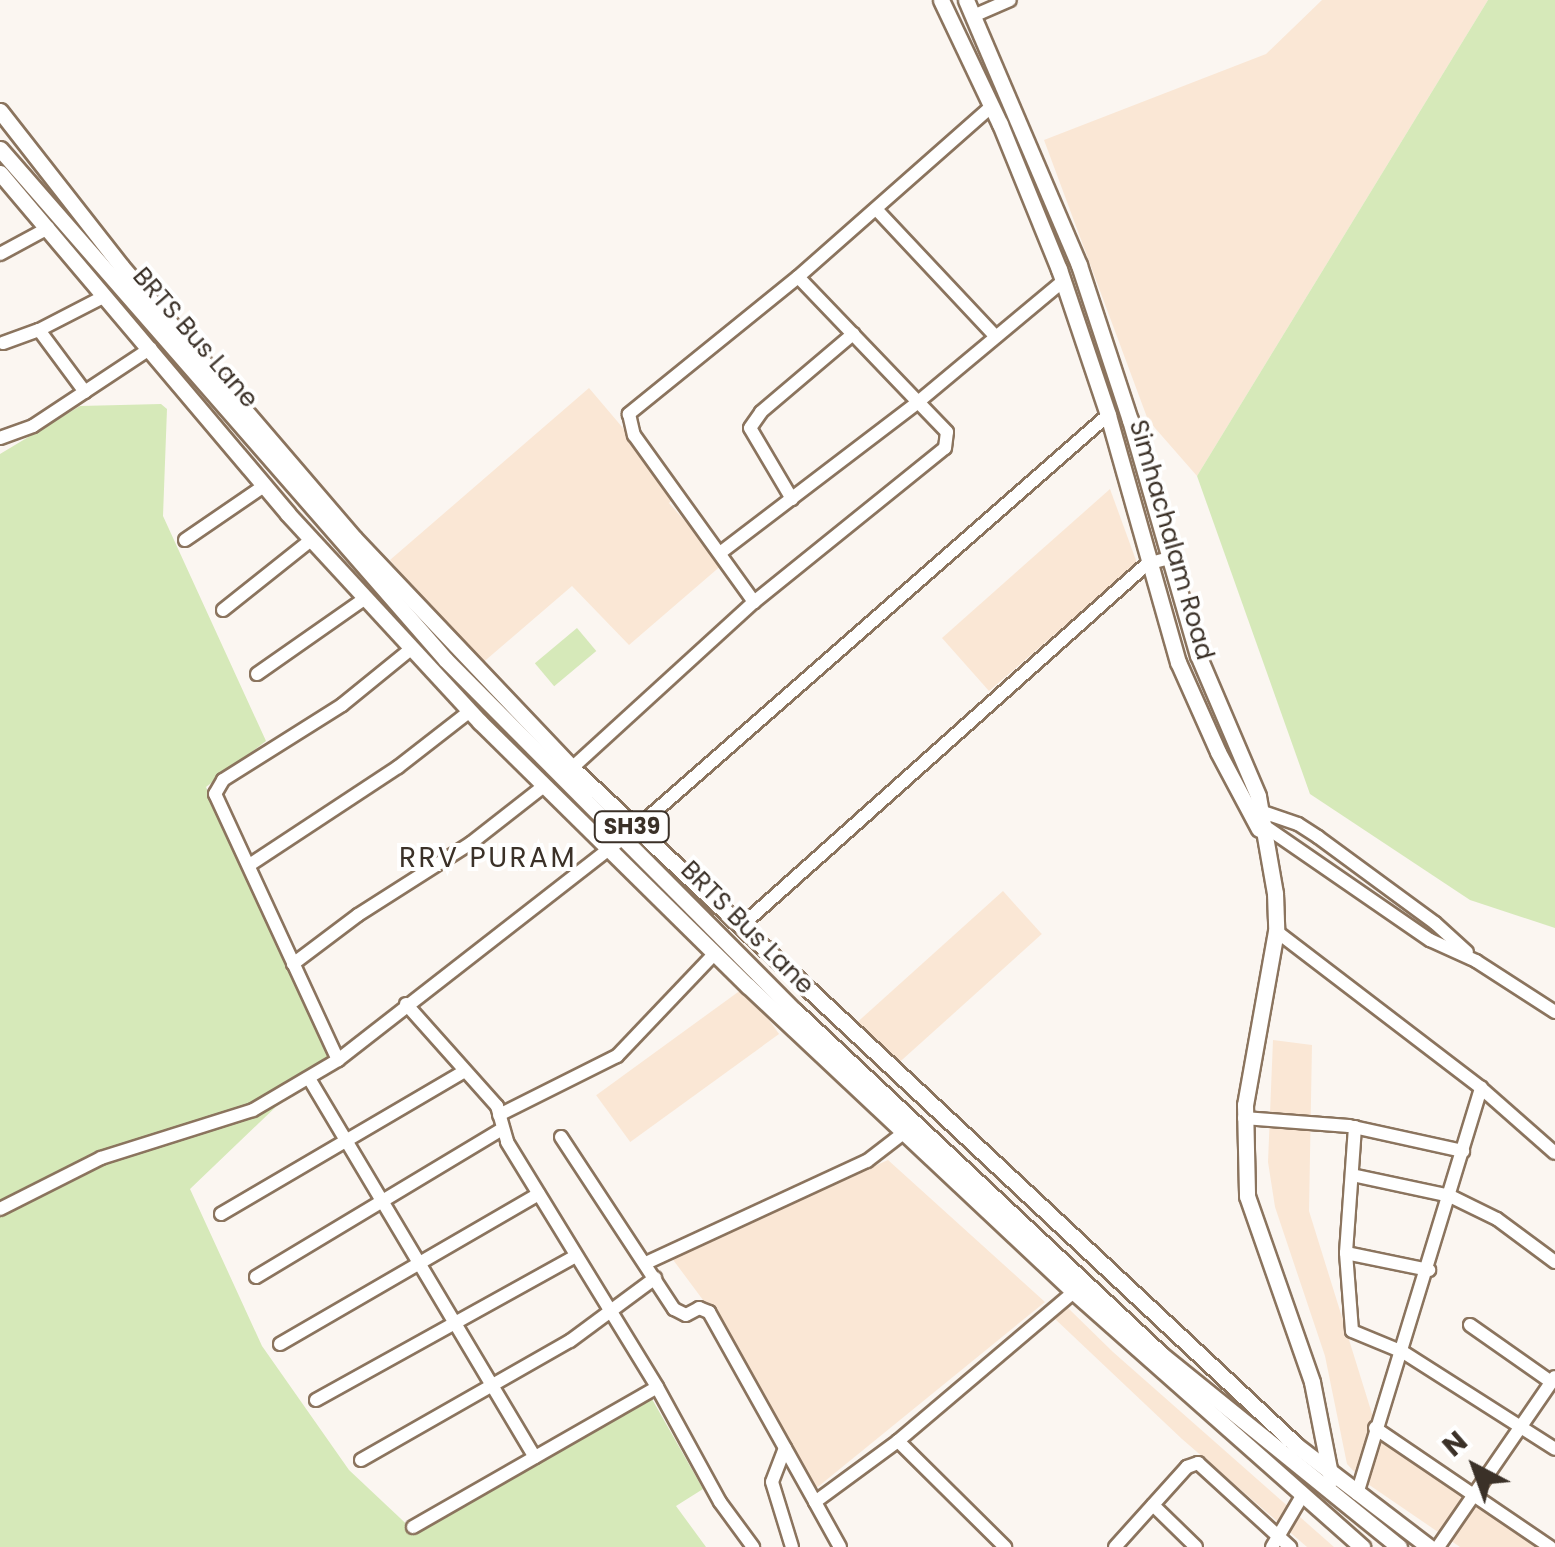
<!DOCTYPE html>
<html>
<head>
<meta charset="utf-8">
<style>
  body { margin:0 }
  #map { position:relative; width:1555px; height:1547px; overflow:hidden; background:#fbf6f1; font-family:Poppins,sans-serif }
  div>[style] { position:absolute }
  .built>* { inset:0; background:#fae7d5; transform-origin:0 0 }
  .green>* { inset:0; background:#d6e9b9; transform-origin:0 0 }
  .roads { filter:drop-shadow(2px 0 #8b745e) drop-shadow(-2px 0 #8b745e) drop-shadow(0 2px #8b745e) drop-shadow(0 -2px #8b745e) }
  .minor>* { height:12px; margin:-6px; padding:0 6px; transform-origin:6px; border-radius:6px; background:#fff }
  .major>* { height:15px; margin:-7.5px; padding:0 7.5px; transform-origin:7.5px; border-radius:7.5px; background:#fff }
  span { translate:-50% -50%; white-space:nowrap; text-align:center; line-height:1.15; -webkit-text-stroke:8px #fff; paint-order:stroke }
  .shield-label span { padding:2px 8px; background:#fff; border:2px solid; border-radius:8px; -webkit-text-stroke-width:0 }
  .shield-label { font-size:22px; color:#3b3128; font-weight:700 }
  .street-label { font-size:25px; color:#3b3128 }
  .neighbourhood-label { font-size:28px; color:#3b3128; letter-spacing:2.5px }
  .north { position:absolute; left:1425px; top:1417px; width:100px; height:100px; -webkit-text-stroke:8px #fff; paint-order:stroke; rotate:319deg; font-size:28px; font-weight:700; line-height:40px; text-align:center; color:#3b3128 }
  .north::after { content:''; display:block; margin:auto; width:35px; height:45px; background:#3b3128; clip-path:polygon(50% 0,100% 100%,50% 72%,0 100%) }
</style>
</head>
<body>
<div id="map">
  <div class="built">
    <div style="clip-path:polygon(1322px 0,1488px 0,1197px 476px,1148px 420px,1044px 140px,1266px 54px)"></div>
    <div style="clip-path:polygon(589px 388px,679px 494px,669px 503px,723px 564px,629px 645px,572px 586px,480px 665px,390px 560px)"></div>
    <div style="clip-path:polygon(1110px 489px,1137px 563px,989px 691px,942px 638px)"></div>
    <div style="left:1003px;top:891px;width:58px;height:201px;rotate:48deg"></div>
    <div style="left:745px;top:987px;width:58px;height:184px;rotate:54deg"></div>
    <div style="clip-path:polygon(1273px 1040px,1312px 1045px,1309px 1211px,1378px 1433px,1546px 1547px,1460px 1547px,1362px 1480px,1347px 1464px,1325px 1356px,1275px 1207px,1268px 1162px)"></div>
    <div style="clip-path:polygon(888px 1160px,1045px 1302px,814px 1490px,703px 1300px,671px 1257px)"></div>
    <div style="clip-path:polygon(1067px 1307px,1113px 1352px,1334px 1547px,1307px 1547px,1182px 1439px,1054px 1318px)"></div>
  </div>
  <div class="green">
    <div style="clip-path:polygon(1488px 0,1555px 0,1555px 928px,1470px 900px,1310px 794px,1197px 476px)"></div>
    <div style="clip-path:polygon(161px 404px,167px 409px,163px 516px,266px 741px,206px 787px,328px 1057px,190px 1189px,262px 1346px,349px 1470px,417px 1534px,652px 1399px,703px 1489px,676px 1506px,706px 1547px,0 1547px,0 454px,80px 406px)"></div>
    <div style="left:577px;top:628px;width:30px;height:55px;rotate:50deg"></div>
  </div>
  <div class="roads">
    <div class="minor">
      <div style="left:973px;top:16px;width:40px;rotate:-23.4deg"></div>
      <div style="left:876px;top:209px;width:175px;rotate:46.8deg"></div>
      <div style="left:0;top:254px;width:55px;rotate:-28.4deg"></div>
      <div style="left:798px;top:277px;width:257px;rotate:-41.4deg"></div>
      <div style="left:39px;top:330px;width:77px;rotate:53.4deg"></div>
      <div style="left:3px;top:343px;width:38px;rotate:-20deg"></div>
      <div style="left:39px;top:330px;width:74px;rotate:-27.3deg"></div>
      <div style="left:0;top:438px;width:35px;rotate:-20deg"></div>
      <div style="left:33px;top:426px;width:141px;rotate:-33.5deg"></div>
      <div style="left:792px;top:499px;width:82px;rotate:-120.6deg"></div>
      <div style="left:750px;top:428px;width:19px;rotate:-55deg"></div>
      <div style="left:761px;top:412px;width:121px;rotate:-40.3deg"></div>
      <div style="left:185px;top:540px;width:96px;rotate:-34.4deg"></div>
      <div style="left:720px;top:553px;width:249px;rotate:-37.3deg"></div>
      <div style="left:918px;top:402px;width:173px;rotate:-133.8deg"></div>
      <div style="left:798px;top:277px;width:218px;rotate:141deg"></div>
      <div style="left:629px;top:414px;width:22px;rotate:77deg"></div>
      <div style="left:634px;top:435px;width:206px;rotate:54.3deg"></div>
      <div style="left:223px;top:610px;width:112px;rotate:-38.5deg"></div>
      <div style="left:257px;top:674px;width:131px;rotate:-35deg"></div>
      <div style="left:572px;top:768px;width:246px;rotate:-42.4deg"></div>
      <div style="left:754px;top:602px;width:245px;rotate:-38.9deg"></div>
      <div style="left:945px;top:448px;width:16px;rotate:-83deg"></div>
      <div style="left:947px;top:432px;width:42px;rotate:-134deg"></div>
      <div style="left:918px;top:402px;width:189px;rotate:-39.8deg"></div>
      <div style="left:1260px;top:811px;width:40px;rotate:18.9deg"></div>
      <div style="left:1298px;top:824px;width:24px;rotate:33deg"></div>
      <div style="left:1318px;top:837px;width:145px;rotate:36.3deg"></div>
      <div style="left:1435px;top:923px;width:43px;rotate:42.2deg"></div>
      <div style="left:1263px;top:825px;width:203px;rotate:34.6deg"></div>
      <div style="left:1430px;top:940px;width:51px;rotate:24.5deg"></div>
      <div style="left:1476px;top:961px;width:94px;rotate:32.8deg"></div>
      <div style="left:251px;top:864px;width:176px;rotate:-33.4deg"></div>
      <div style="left:398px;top:767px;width:91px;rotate:-37.9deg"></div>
      <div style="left:740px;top:927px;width:545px;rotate:-41.73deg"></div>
      <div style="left:1147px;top:564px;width:24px;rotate:-15deg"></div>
      <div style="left:1276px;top:931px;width:258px;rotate:37.4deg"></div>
      <div style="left:1481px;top:1088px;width:98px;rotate:41.3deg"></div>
      <div style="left:293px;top:964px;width:81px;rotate:-37deg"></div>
      <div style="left:358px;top:915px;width:134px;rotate:-32.5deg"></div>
      <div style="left:471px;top:843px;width:93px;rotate:-38deg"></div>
      <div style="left:406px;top:1004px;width:137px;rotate:48.3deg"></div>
      <div style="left:497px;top:1106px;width:37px;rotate:74deg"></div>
      <div style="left:507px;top:1142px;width:287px;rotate:58.5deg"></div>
      <div style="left:657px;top:1387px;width:131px;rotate:61.3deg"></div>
      <div style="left:720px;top:1502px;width:56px;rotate:53.7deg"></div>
      <div style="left:338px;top:1060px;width:293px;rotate:-114.8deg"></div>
      <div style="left:215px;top:794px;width:16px;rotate:-60deg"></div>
      <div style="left:223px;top:780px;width:141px;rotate:-32.2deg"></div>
      <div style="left:342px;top:705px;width:89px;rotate:-39.1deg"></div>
      <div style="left:310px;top:1080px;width:439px;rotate:59.2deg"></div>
      <div style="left:499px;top:1115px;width:132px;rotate:-26.6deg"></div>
      <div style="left:617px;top:1056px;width:142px;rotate:-46.4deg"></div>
      <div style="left:1244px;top:1118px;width:105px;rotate:4.4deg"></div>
      <div style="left:1349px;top:1126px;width:117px;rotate:12.4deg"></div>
      <div style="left:1355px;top:1127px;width:126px;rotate:94.1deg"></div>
      <div style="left:1346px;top:1253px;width:78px;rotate:85.6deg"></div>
      <div style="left:1352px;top:1331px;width:55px;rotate:22.4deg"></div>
      <div style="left:1403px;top:1352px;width:180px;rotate:32.5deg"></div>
      <div style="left:561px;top:1137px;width:206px;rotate:56.7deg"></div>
      <div style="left:674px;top:1309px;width:13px;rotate:27deg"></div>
      <div style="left:686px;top:1315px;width:15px;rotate:-28deg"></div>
      <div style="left:699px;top:1308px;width:11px;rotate:22deg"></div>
      <div style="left:709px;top:1312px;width:218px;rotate:60.8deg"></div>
      <div style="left:1352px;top:1175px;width:100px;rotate:12.1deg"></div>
      <div style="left:1450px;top:1196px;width:52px;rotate:26.1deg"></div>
      <div style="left:1497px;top:1219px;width:72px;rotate:36.6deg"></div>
      <div style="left:0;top:1209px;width:113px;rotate:-26.8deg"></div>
      <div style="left:101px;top:1158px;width:159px;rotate:-17.5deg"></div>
      <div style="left:253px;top:1110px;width:99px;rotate:-30.5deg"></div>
      <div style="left:338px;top:1060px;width:376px;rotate:-37.9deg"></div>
      <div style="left:635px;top:829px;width:629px;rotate:-41.19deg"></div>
      <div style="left:221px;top:1214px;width:281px;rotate:-30.4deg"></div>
      <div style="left:1346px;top:1253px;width:85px;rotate:11.6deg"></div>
      <div style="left:646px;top:1263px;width:243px;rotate:-24.8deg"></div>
      <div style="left:867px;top:1161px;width:49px;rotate:-37.6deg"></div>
      <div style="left:256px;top:1277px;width:286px;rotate:-31deg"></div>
      <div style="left:1470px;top:1325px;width:99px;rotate:35.1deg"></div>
      <div style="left:280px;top:1344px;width:299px;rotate:-30.1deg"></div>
      <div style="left:316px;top:1400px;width:297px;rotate:-29deg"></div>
      <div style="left:1375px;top:1428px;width:212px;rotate:34.2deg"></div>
      <div style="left:898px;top:1441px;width:151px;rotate:44.7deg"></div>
      <div style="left:785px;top:1448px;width:36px;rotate:111deg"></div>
      <div style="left:772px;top:1482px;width:68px;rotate:72.9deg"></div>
      <div style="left:361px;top:1460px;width:241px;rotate:-29.7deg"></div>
      <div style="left:570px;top:1341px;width:106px;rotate:-36.5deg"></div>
      <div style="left:1357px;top:1494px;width:425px;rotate:-73deg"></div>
      <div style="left:1153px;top:1505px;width:60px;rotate:44.3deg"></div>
      <div style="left:413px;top:1527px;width:281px;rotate:-29.8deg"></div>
      <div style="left:840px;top:1547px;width:51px;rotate:-119.1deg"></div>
      <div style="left:815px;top:1502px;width:103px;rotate:-36.3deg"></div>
      <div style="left:898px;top:1441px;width:231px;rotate:-40.3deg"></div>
      <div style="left:1115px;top:1547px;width:108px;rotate:-48deg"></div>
      <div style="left:1187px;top:1467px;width:12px;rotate:-20deg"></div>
      <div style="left:1198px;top:1463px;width:125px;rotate:42.4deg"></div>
      <div style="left:1272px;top:1547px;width:59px;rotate:-59.5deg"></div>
      <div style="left:1438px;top:1547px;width:206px;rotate:-55.5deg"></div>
    </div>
    <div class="major">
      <div style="left:941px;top:0;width:137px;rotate:64.6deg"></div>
      <div style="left:1000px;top:124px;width:157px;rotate:67.9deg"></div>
      <div style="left:1059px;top:269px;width:154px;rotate:71.4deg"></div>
      <div style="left:1108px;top:415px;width:257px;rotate:74.2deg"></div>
      <div style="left:1178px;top:662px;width:98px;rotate:66deg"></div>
      <div style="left:1218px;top:752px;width:87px;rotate:62deg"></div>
      <div style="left:966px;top:0;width:288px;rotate:66.9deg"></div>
      <div style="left:1079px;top:265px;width:163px;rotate:71.8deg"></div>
      <div style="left:1130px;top:420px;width:245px;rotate:73.9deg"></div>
      <div style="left:1198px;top:655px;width:153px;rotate:66.9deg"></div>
      <div style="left:1258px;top:796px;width:98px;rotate:80.1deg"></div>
      <div style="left:1275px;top:893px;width:38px;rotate:88deg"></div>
      <div style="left:1276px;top:931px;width:177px;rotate:100.1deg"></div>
      <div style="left:1245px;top:1105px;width:91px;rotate:88.7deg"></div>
      <div style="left:1247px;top:1196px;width:197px;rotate:70.7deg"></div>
      <div style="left:1312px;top:1382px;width:99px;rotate:78.9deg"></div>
      <div style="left:0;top:111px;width:197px;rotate:52deg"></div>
      <div style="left:121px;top:266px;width:358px;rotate:49.4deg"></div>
      <div style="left:354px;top:538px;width:317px;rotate:46.5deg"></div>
      <div style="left:572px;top:768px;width:993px;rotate:43.08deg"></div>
      <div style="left:1297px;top:1446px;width:166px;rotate:37.4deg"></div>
      <div style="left:0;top:149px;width:678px;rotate:48.89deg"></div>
      <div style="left:446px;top:660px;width:495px;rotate:45.2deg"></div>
      <div style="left:795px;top:1011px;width:503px;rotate:43.15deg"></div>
      <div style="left:1162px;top:1355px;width:305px;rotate:39deg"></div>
      <div style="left:0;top:173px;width:446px;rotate:49.8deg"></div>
      <div style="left:288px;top:514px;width:283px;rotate:47.3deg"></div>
      <div style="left:480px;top:722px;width:376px;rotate:44.6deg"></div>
      <div style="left:748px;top:986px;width:447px;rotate:43.2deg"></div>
      <div style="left:1074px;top:1292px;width:385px;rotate:41.5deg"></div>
    </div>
  </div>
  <div class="shield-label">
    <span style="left:632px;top:827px">SH39</span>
  </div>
  <div class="street-label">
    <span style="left:195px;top:338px;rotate:49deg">BRTS Bus Lane</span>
    <span style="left:1171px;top:540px;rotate:74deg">Simhachalam Road</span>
    <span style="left:747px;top:928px;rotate:45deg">BRTS Bus Lane</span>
  </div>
  <div class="neighbourhood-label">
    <span style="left:488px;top:858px">RRV PURAM</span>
  </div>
  <div class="north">N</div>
</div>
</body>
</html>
